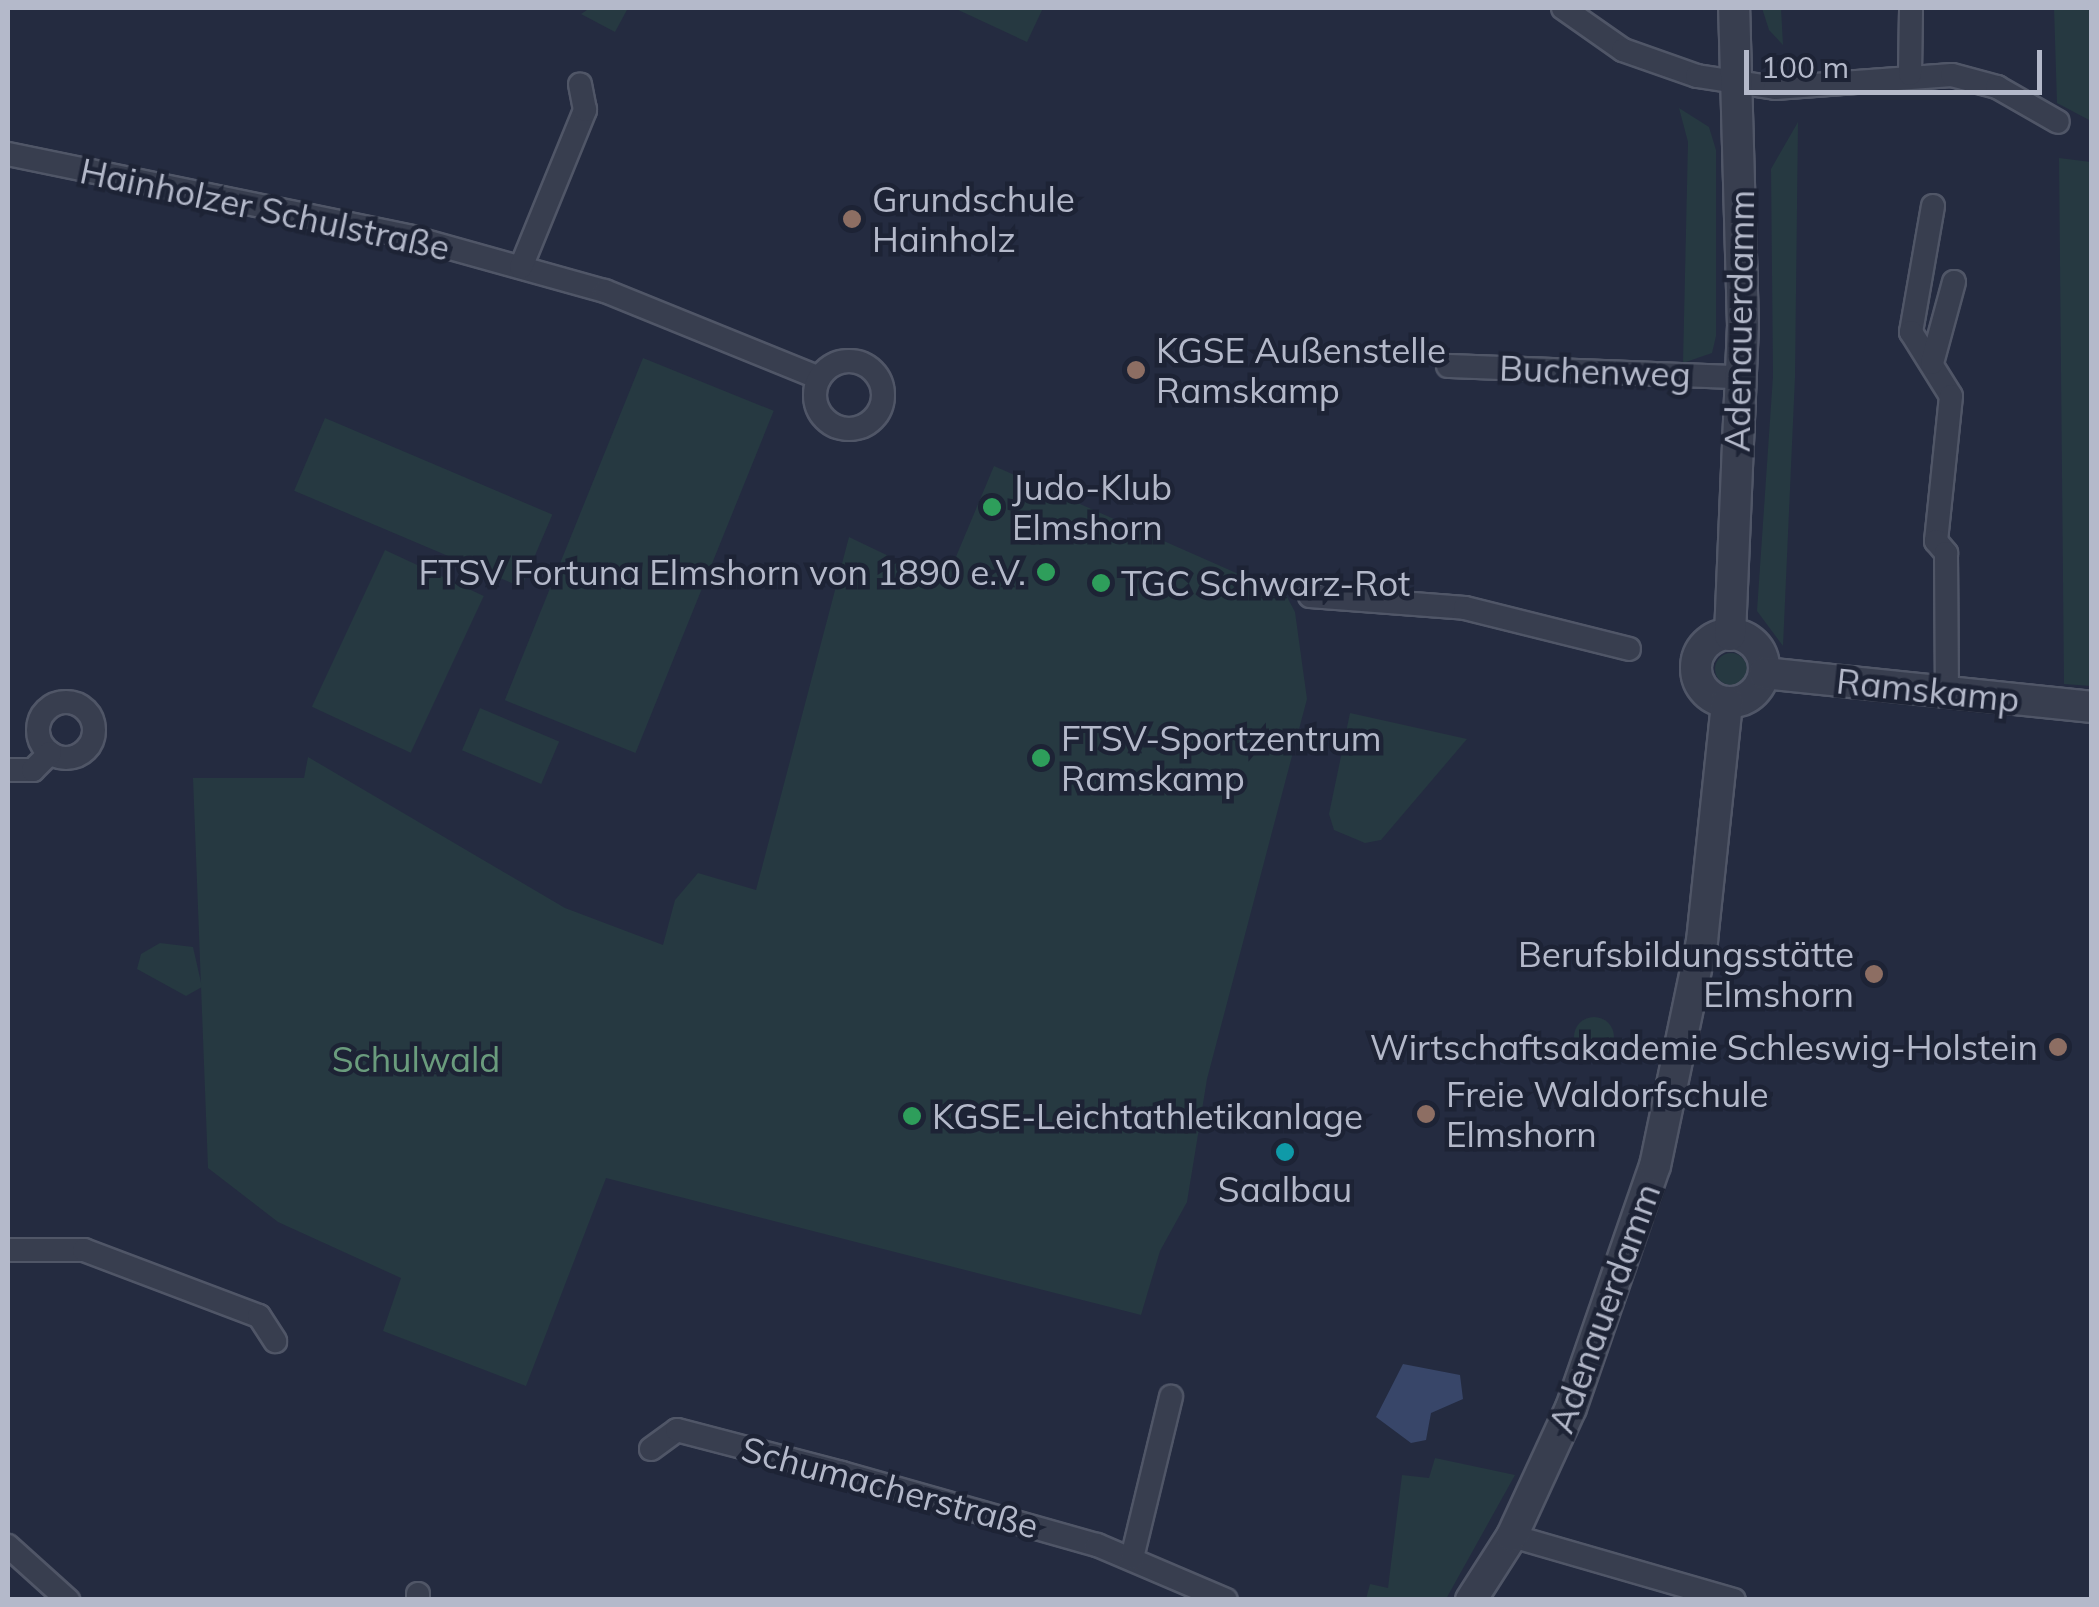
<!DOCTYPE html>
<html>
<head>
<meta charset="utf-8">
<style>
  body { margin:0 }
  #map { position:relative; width:2099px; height:1607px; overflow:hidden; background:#242b40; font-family:Mulish,sans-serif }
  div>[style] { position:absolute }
  .green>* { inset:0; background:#263941; transform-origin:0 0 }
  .round { border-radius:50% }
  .water>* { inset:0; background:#384669 }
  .roads { filter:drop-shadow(2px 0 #505667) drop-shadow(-2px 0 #505667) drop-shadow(0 2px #505667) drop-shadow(0 -2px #505667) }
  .minor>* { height:22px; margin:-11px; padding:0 11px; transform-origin:11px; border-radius:11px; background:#383e4f }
  .minor>.ring { margin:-11px; padding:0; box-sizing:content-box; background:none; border:22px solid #383e4f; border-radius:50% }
  .tertiary>* { height:30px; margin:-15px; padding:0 15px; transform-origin:15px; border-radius:15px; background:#383e4f }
  .tertiary>.ring { margin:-15px; padding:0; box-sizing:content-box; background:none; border:30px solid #383e4f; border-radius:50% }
  .dots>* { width:28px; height:28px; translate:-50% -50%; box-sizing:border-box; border:5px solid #1d2335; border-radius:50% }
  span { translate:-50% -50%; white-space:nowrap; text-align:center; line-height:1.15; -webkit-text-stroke:9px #1d2335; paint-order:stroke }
  .poi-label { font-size:35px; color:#b4b9ca }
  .left { translate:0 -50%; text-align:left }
  .right { translate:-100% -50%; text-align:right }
  .street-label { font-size:35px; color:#b4b9ca }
  .park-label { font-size:35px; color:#6a9c7d }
  .frame { position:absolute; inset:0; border:10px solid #b4b9ca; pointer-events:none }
  .scale { position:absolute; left:1744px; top:50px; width:298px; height:45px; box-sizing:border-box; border:5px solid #b4b9ca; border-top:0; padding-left:12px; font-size:30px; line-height:35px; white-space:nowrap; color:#b4b9ca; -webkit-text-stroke:8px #1d2335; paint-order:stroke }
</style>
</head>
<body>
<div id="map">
  <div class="green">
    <div style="clip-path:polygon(590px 8px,628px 8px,615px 32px,581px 14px)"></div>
    <div style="clip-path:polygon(954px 8px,1043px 8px,1027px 42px)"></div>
    <div style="clip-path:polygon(1762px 8px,1781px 8px,1783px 45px,1769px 30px)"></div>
    <div style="clip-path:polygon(2054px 8px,2091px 8px,2091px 121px,2057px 103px)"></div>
    <div style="clip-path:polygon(1679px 108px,1709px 127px,1716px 150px,1716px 336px,1712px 353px,1683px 363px,1688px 142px)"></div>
    <div style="clip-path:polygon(1798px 122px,1795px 377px,1783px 646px,1757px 611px,1773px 376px,1771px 169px)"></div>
    <div style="clip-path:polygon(2059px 158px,2091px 162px,2091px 686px,2064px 684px)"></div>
    <div style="left:643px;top:358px;width:141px;height:369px;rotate:22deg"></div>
    <div style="left:325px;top:418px;width:247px;height:79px;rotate:23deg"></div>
    <div style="clip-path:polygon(994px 466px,1286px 595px,1295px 612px,1307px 699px,1207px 1079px,1187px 1202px,1160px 1251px,1141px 1315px,606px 1178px,526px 1386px,383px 1331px,401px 1278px,278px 1222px,208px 1168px,193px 778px,304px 778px,308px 757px,565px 908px,663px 945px,675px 900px,698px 873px,756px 890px,849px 537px,945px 583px)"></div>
    <div style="left:385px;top:550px;width:109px;height:173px;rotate:25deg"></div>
    <div class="round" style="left:1715px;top:653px;width:32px;height:32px"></div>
    <div style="left:480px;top:708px;width:86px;height:46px;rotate:23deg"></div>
    <div style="clip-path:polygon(1350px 713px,1467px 739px,1381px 840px,1365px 843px,1334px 830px,1329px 814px)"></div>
    <div style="clip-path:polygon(160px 943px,193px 947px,202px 987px,186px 996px,137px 969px,141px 954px)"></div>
    <div class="round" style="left:1574px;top:1017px;width:40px;height:40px"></div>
    <div style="clip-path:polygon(1435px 1458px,1515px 1475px,1446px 1599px,1366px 1599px,1370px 1584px,1388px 1588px,1402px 1475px,1429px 1478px)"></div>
  </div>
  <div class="water">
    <div style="clip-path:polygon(1403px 1364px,1460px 1375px,1463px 1399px,1431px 1413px,1426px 1440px,1411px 1443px,1376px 1417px)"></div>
  </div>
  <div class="roads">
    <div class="minor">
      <div style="left:1563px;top:8px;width:73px;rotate:35deg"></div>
      <div style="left:1623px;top:50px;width:78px;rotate:19.4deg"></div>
      <div style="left:1697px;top:76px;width:79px;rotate:8.7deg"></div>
      <div style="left:1775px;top:88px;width:177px;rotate:-4.2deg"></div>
      <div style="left:1952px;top:75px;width:47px;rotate:14.9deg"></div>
      <div style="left:1997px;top:87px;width:70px;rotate:29.8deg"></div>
      <div style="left:1910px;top:74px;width:66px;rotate:-89.1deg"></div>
      <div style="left:8px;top:154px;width:411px;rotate:11.6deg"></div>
      <div style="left:411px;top:237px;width:201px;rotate:15.6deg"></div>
      <div style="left:605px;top:291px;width:231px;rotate:22.1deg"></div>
      <div style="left:1933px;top:206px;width:128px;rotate:99.9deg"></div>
      <div style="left:1911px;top:332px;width:75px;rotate:58deg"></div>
      <div style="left:1951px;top:396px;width:146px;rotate:95.9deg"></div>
      <div style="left:1936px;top:541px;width:16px;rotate:50deg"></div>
      <div style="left:1946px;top:553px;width:138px;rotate:89.6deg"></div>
      <div style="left:521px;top:267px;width:170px;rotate:-67.8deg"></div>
      <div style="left:585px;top:110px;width:26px;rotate:-101deg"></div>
      <div class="ring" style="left:815px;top:361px;width:46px;height:46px"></div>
      <div style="left:1932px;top:363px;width:84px;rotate:-74.8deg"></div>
      <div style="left:1448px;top:366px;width:293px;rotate:2.2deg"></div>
      <div style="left:1310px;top:596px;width:155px;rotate:4.4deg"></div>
      <div style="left:1465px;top:608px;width:169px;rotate:14deg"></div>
      <div class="ring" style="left:38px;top:702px;width:34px;height:34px"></div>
      <div style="left:8px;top:770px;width:25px"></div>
      <div style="left:33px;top:770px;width:24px;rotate:-45deg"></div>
      <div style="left:8px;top:1250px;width:76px"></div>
      <div style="left:84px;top:1250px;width:187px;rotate:20.7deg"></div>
      <div style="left:259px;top:1316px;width:30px;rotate:57deg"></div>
      <div style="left:651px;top:1449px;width:32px;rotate:-36deg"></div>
      <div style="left:677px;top:1430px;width:171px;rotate:14.6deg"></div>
      <div style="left:842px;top:1473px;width:265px;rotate:15.8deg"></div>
      <div style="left:1097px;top:1545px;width:140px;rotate:23.1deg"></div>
      <div style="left:1512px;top:1536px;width:231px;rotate:16.1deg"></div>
      <div style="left:8px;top:1546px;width:81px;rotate:42deg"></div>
      <div style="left:1132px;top:1558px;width:166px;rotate:-76.4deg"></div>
      <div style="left:418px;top:1600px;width:6px;rotate:-90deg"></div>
    </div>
    <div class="tertiary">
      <div class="ring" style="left:1696px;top:634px;width:38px;height:38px"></div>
      <div style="left:1730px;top:635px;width:309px;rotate:-87.6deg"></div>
      <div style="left:1743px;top:326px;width:318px;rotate:-91.6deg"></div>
      <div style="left:1764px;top:673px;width:330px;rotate:5.9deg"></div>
      <div style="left:1471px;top:1600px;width:76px;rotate:-57.4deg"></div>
      <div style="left:1512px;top:1536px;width:141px;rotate:-65.3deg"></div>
      <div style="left:1571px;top:1408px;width:256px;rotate:-70.9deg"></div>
      <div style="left:1655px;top:1166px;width:230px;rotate:-78.2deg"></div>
      <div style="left:1702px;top:941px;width:240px;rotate:-84deg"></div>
    </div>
  </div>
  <div class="dots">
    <div style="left:852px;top:219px;background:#8d6e63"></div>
    <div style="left:1136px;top:370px;background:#8d6e63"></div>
    <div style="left:992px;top:507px;background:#2e9e5b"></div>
    <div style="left:1046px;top:572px;background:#2e9e5b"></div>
    <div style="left:1101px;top:583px;background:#2e9e5b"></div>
    <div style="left:1041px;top:758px;background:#2e9e5b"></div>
    <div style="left:1874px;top:974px;background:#8d6e63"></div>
    <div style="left:2058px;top:1047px;background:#8d6e63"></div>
    <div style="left:1426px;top:1114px;background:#8d6e63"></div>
    <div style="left:912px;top:1116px;background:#2e9e5b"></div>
    <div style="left:1285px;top:1152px;background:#0f9aa8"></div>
  </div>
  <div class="poi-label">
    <span class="left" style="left:872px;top:219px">Grundschule<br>Hainholz</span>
    <span class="left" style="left:1156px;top:370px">KGSE Außenstelle<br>Ramskamp</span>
    <span class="left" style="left:1012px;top:507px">Judo-Klub<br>Elmshorn</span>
    <span class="right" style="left:1026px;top:572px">FTSV Fortuna Elmshorn von 1890 e.V.</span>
    <span class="left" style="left:1121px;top:583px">TGC Schwarz-Rot</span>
    <span class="left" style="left:1061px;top:758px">FTSV-Sportzentrum<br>Ramskamp</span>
    <span class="right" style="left:1854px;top:974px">Berufsbildungsstätte<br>Elmshorn</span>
    <span class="right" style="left:2038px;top:1047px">Wirtschaftsakademie Schleswig-Holstein</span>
    <span class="left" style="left:1446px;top:1114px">Freie Waldorfschule<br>Elmshorn</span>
    <span class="left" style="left:932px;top:1116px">KGSE-Leichtathletikanlage</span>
    <span style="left:1285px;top:1189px">Saalbau</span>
  </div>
  <div class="street-label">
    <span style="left:265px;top:209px;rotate:12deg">Hainholzer Schulstraße</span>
    <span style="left:1739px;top:321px;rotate:-89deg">Adenauerdamm</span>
    <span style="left:1595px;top:371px;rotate:2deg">Buchenweg</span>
    <span style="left:1928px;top:690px;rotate:6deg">Ramskamp</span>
    <span style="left:1604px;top:1308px;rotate:-70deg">Adenauerdamm</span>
    <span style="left:890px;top:1487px;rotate:15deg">Schumacherstraße</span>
  </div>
  <div class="park-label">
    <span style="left:416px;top:1059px">Schulwald</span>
  </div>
  <div class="frame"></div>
  <div class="scale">100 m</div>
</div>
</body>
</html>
